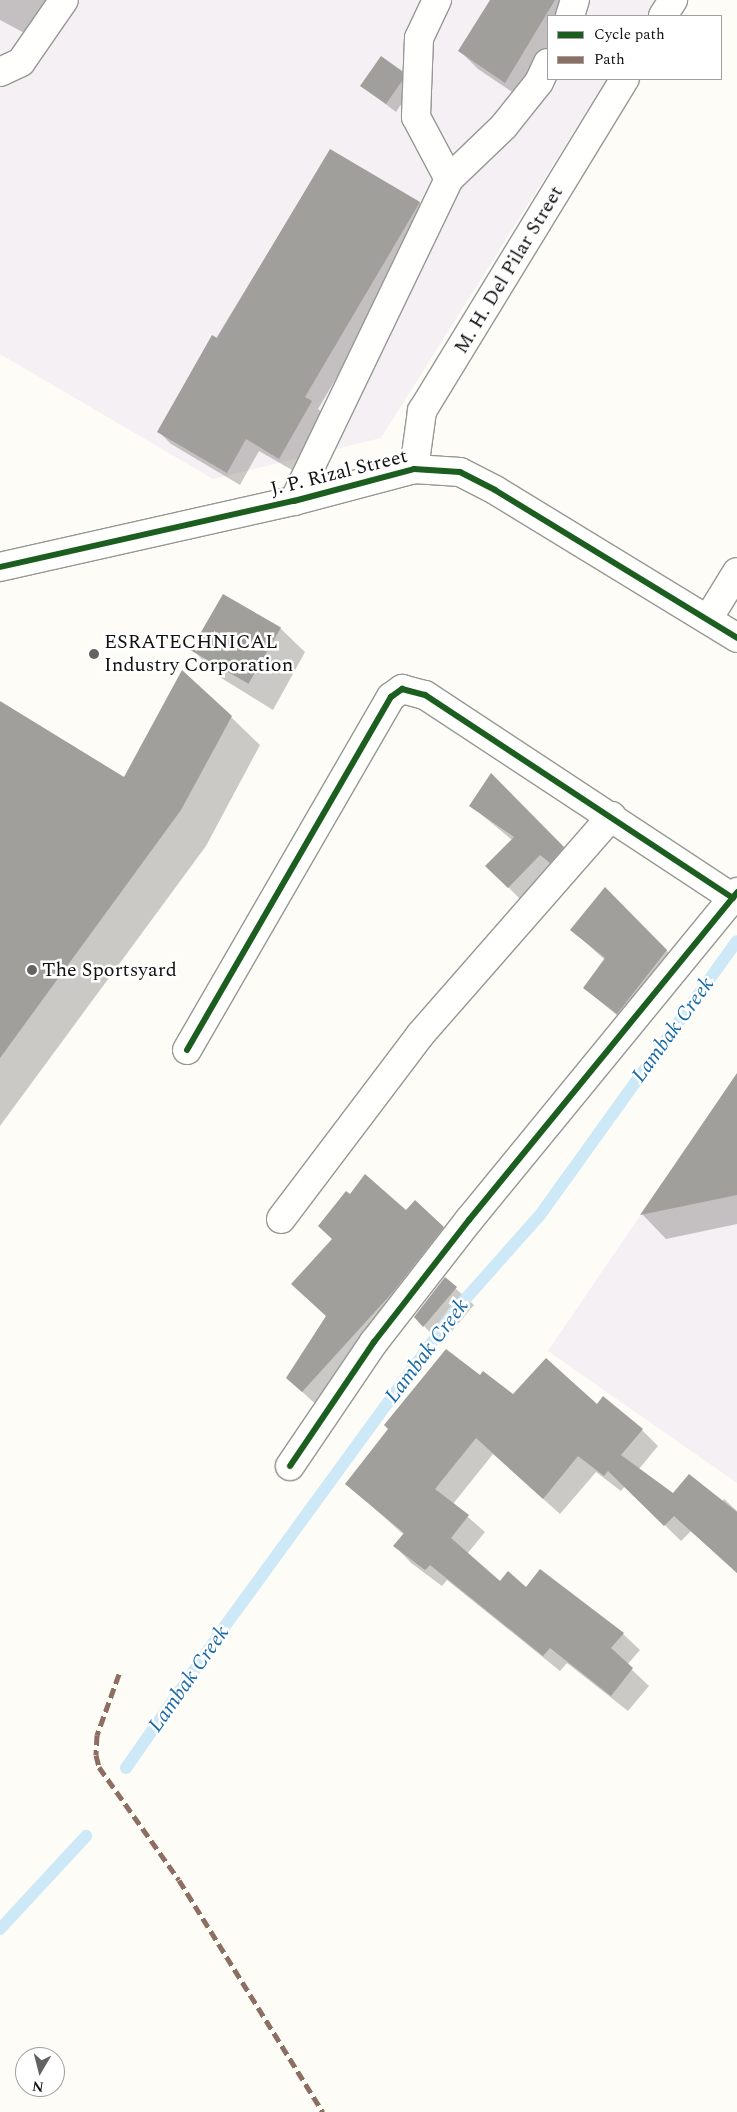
<!DOCTYPE html>
<html>
<head>
<meta charset="utf-8">
<style>
  body { margin:0 }
  #map { position:relative; width:737px; height:2112px; overflow:hidden; background:#fdfcf7; font-family:Spectral,serif }
  div>[style] { position:absolute }
  .industrial>* { inset:0; background:#f5f0f3 }
  .shadow>* { inset:0; background:#0003 }
  .stream>* { height:12px; margin:-6px; padding:0 6px; transform-origin:6px; border-radius:6px; background:#cde8f7 }
  .building>* { inset:0; background:#a19f9c; transform-origin:0 0 }
  .roads { filter:drop-shadow(1px 0 #979795) drop-shadow(-1px 0 #979795) drop-shadow(0 1px #979795) drop-shadow(0 -1px #979795) }
  .minor>* { height:28px; margin:-14px; padding:0 14px; transform-origin:14px; border-radius:14px; background:#fffffe }
  .quiet>* { height:5px; margin-top:-2.5px; transform-origin:0; background:repeating-linear-gradient(90deg,#8d6e63 0 10px,transparent 0 15px) }
  .cycleway>* { height:6px; margin:-3px; padding:0 3px; transform-origin:3px; border-radius:3px; background:#1b5e20 }
  .dots>* { width:14px; height:14px; translate:-50% -50%; box-sizing:border-box; border:2px solid #fff; border-radius:50% }
  span { translate:-50% -50%; white-space:nowrap; text-align:center; line-height:1.15; -webkit-text-stroke:5px #fff; paint-order:stroke }
  .street-label { font-size:20px; color:#111 }
  .poi-label { font-size:20px; color:#111 }
  .left { translate:0 -50%; text-align:left }
  .water-label { font-size:21px; color:#1768a6; font-style:italic }
  .legend { position:absolute; left:547px; top:15px; width:175px; height:65px; box-sizing:border-box; background:#fff; border:1px solid #a0a0a0; margin:0; padding:6px 9px; list-style:none; font-size:15px; color:#111 }
  .legend li { display:flex; align-items:center; gap:10px; height:25px }
  .legend b { width:25px; border:1px solid #a0a0a0 }
  .north { position:absolute; left:15px; top:2047px; width:50px; height:50px; box-sizing:border-box; background:#fff; border:1px solid #a0a0a0; border-radius:50%; rotate:188deg; font-size:14px; font-weight:700; line-height:20px; text-align:center; color:#111 }
  .north::after { content:''; display:block; margin:auto; width:18px; height:22px; background:#646362; clip-path:polygon(50% 0,100% 100%,50% 72%,0 100%) }
</style>
</head>
<body>
<div id="map">
  <div class="industrial">
    <div style="clip-path:polygon(0 0,657px 0,647px 16px,548px 16px,548px 79px,607px 79px,381px 438px,213px 479px,0 354px)"></div>
    <div style="clip-path:polygon(737px 1073px,737px 1483px,548px 1351px)"></div>
  </div>
  <div class="shadow">
    <div style="clip-path:polygon(0 0,53px 0,32px 37px,0 20px)"></div>
    <div style="clip-path:polygon(491px 0,573px 0,574px 16px,548px 16px,548px 59px,524px 100px,478px 69px,460px 51px)"></div>
    <div style="clip-path:polygon(401px 72px,411px 81px,410px 91px,396px 112px,362px 86px)"></div>
    <div style="clip-path:polygon(330px 151px,420px 203px,432px 216px,318px 409px,324px 414px,292px 470px,259px 451px,240px 485px,171px 444px,159px 432px)"></div>
    <div style="clip-path:polygon(280px 628px,305px 652px,273px 710px,218px 676px,194px 651px)"></div>
    <div style="clip-path:polygon(0 703px,124px 779px,231px 717px,260px 745px,206px 846px,0 1126px)"></div>
    <div style="clip-path:polygon(492px 775px,581px 865px,526px 905px,487px 866px,512px 840px,470px 805px)"></div>
    <div style="clip-path:polygon(605px 889px,684px 968px,636px 1031px,584px 988px,605px 960px,572px 930px)"></div>
    <div style="clip-path:polygon(737px 1075px,737px 1224px,666px 1239px,642px 1214px)"></div>
    <div style="clip-path:polygon(350px 1196px,406px 1212px,443px 1228px,461px 1245px,321px 1409px,287px 1378px,327px 1317px,293px 1284px,333px 1240px)"></div>
    <div style="clip-path:polygon(445px 1279px,474px 1305px,441px 1344px,424px 1326px)"></div>
    <div style="clip-path:polygon(480px 1377px,513px 1396px,597px 1405px,642px 1430px,658px 1446px,639px 1469px,674px 1495px,722px 1502px,724px 1499px,737px 1511px,737px 1573px,691px 1531px,681px 1541px,625px 1486px,621px 1491px,596px 1472px,560px 1514px,493px 1454px,453px 1504px,485px 1532px,467px 1554px,500px 1583px,527px 1588px,540px 1571px,623px 1634px,640px 1650px,627px 1665px,649px 1686px,628px 1711px,567px 1663px,560px 1671px,447px 1580px,442px 1586px,411px 1563px,395px 1546px,404px 1535px,347px 1484px)"></div>
  </div>
  <div class="stream">
    <div style="left:126px;top:1768px;width:173px;rotate:-55.1deg"></div>
    <div style="left:225px;top:1626px;width:387px;rotate:-53.9deg"></div>
    <div style="left:453px;top:1313px;width:131px;rotate:-48.4deg"></div>
    <div style="left:540px;top:1215px;width:337px;rotate:-54.3deg"></div>
    <div style="left:0;top:1929px;width:127px;rotate:-47.2deg"></div>
  </div>
  <div class="building">
    <div style="clip-path:polygon(490px 0,555px 0,505px 83px,458px 51px)"></div>
    <div style="clip-path:polygon(381px 56px,402px 71px,402px 81px,386px 104px,360px 86px)"></div>
    <div style="clip-path:polygon(330px 149px,420px 202px,305px 397px,312px 401px,279px 459px,246px 439px,227px 473px,157px 432px,212px 335px,217px 338px)"></div>
    <div style="left:223px;top:594px;width:67px;height:65px;rotate:30deg"></div>
    <div style="clip-path:polygon(182px 670px,232px 716px,181px 810px,0 1058px,0 701px,124px 777px)"></div>
    <div style="clip-path:polygon(491px 773px,564px 847px,550px 863px,540px 855px,508px 888px,485px 866px,514px 837px,469px 806px)"></div>
    <div style="clip-path:polygon(605px 887px,667px 950px,617px 1014px,583px 988px,605px 958px,570px 930px)"></div>
    <div style="clip-path:polygon(737px 1073px,737px 1195px,640px 1215px,675px 1164px)"></div>
    <div style="clip-path:polygon(365px 1174px,406px 1210px,415px 1200px,444px 1227px,392px 1293px,302px 1392px,286px 1378px,326px 1316px,291px 1284px,332px 1239px,318px 1226px,346px 1191px,350px 1194px)"></div>
    <div style="clip-path:polygon(445px 1277px,457px 1287px,423px 1327px,414px 1317px)"></div>
    <div style="clip-path:polygon(446px 1349px,480px 1375px,483px 1371px,513px 1394px,546px 1358px,597px 1404px,603px 1396px,643px 1429px,621px 1455px,673px 1493px,689px 1474px,737px 1512px,737px 1573px,674px 1516px,664px 1526px,608px 1471px,604px 1476px,578px 1456px,543px 1499px,476px 1438px,435px 1489px,469px 1515px,451px 1538px,500px 1581px,508px 1571px,526px 1587px,540px 1569px,624px 1633px,611px 1648px,633px 1668px,611px 1696px,550px 1648px,543px 1656px,430px 1565px,425px 1570px,393px 1546px,404px 1533px,345px 1484px,388px 1429px,384px 1425px)"></div>
  </div>
  <div class="roads">
    <div class="minor">
      <div style="left:437px;top:0;width:42px;rotate:115.3deg"></div>
      <div style="left:419px;top:38px;width:79px;rotate:92.2deg"></div>
      <div style="left:416px;top:117px;width:70px;rotate:62deg"></div>
      <div style="left:570px;top:16px;width:17px;rotate:-73deg"></div>
      <div style="left:663px;top:16px;width:19px;rotate:-58deg"></div>
      <div style="left:0;top:72px;width:23px;rotate:-25deg"></div>
      <div style="left:21px;top:62px;width:75px;rotate:-55.3deg"></div>
      <div style="left:414px;top:469px;width:59px;rotate:-82.1deg"></div>
      <div style="left:422px;top:411px;width:389px;rotate:-58.6deg"></div>
      <div style="left:294px;top:501px;width:357px;rotate:-64.3deg"></div>
      <div style="left:449px;top:179px;width:76px;rotate:-43.9deg"></div>
      <div style="left:504px;top:126px;width:56px;rotate:-51.5deg"></div>
      <div style="left:539px;top:82px;width:21px;rotate:-65deg"></div>
      <div style="left:0;top:567px;width:301px;rotate:-12.7deg"></div>
      <div style="left:294px;top:501px;width:124px;rotate:-14.9deg"></div>
      <div style="left:414px;top:469px;width:46px;rotate:3.7deg"></div>
      <div style="left:460px;top:472px;width:39px;rotate:27deg"></div>
      <div style="left:495px;top:490px;width:284px;rotate:31.4deg"></div>
      <div style="left:708px;top:619px;width:55px;rotate:-58.3deg"></div>
      <div style="left:187px;top:1050px;width:408px;rotate:-60deg"></div>
      <div style="left:391px;top:697px;width:14px;rotate:-36deg"></div>
      <div style="left:402px;top:689px;width:24px;rotate:15deg"></div>
      <div style="left:425px;top:695px;width:369px;rotate:33.4deg"></div>
      <div style="left:281px;top:1219px;width:231px;rotate:-52.9deg"></div>
      <div style="left:420px;top:1035px;width:291px;rotate:-48.8deg"></div>
      <div style="left:290px;top:1466px;width:150px;rotate:-55.9deg"></div>
      <div style="left:374px;top:1342px;width:155px;rotate:-52.1deg"></div>
      <div style="left:469px;top:1220px;width:424px;rotate:-50.7deg"></div>
    </div>
  </div>
  <div class="quiet">
    <div style="left:119px;top:1674px;width:65px;rotate:109.8deg"></div>
    <div style="left:97px;top:1735px;width:20px;rotate:93deg"></div>
    <div style="left:96px;top:1755px;width:12px;rotate:76deg"></div>
    <div style="left:99px;top:1767px;width:138px;rotate:54.7deg"></div>
    <div style="left:179px;top:1880px;width:273px;rotate:58.2deg"></div>
  </div>
  <div class="cycleway">
    <div style="left:0;top:567px;width:301px;rotate:-12.7deg"></div>
    <div style="left:294px;top:501px;width:124px;rotate:-14.9deg"></div>
    <div style="left:414px;top:469px;width:46px;rotate:3.7deg"></div>
    <div style="left:460px;top:472px;width:39px;rotate:27deg"></div>
    <div style="left:495px;top:490px;width:284px;rotate:31.4deg"></div>
    <div style="left:187px;top:1050px;width:408px;rotate:-60deg"></div>
    <div style="left:391px;top:697px;width:14px;rotate:-36deg"></div>
    <div style="left:402px;top:689px;width:24px;rotate:15deg"></div>
    <div style="left:425px;top:695px;width:369px;rotate:33.4deg"></div>
    <div style="left:290px;top:1466px;width:150px;rotate:-55.9deg"></div>
    <div style="left:374px;top:1342px;width:155px;rotate:-52.1deg"></div>
    <div style="left:469px;top:1220px;width:424px;rotate:-50.7deg"></div>
  </div>
  <div class="dots">
    <div style="left:94px;top:654px;background:#646362"></div>
    <div style="left:32px;top:970px;background:#646362"></div>
  </div>
  <div class="street-label">
    <span style="left:509px;top:270px;rotate:-59deg">M. H. Del Pilar Street</span>
    <span style="left:339px;top:473px;rotate:-14deg">J. P. Rizal Street</span>
  </div>
  <div class="poi-label">
    <span class="left" style="left:104px;top:654px">ESRATECHNICAL<br>Industry Corporation</span>
    <span class="left" style="left:42px;top:970px">The Sportsyard</span>
  </div>
  <div class="water-label">
    <span style="left:673px;top:1030px;rotate:-54deg">Lambak Creek</span>
    <span style="left:427px;top:1351px;rotate:-53deg">Lambak Creek</span>
    <span style="left:189px;top:1679px;rotate:-55deg">Lambak Creek</span>
  </div>
  <ul class="legend">
  <li><b style="height:6px;background:#1b5e20"></b>Cycle path</li>
  <li><b style="height:6px;background:#8d6e63"></b>Path</li>
  </ul>
  <div class="north">N</div>
</div>
</body>
</html>
